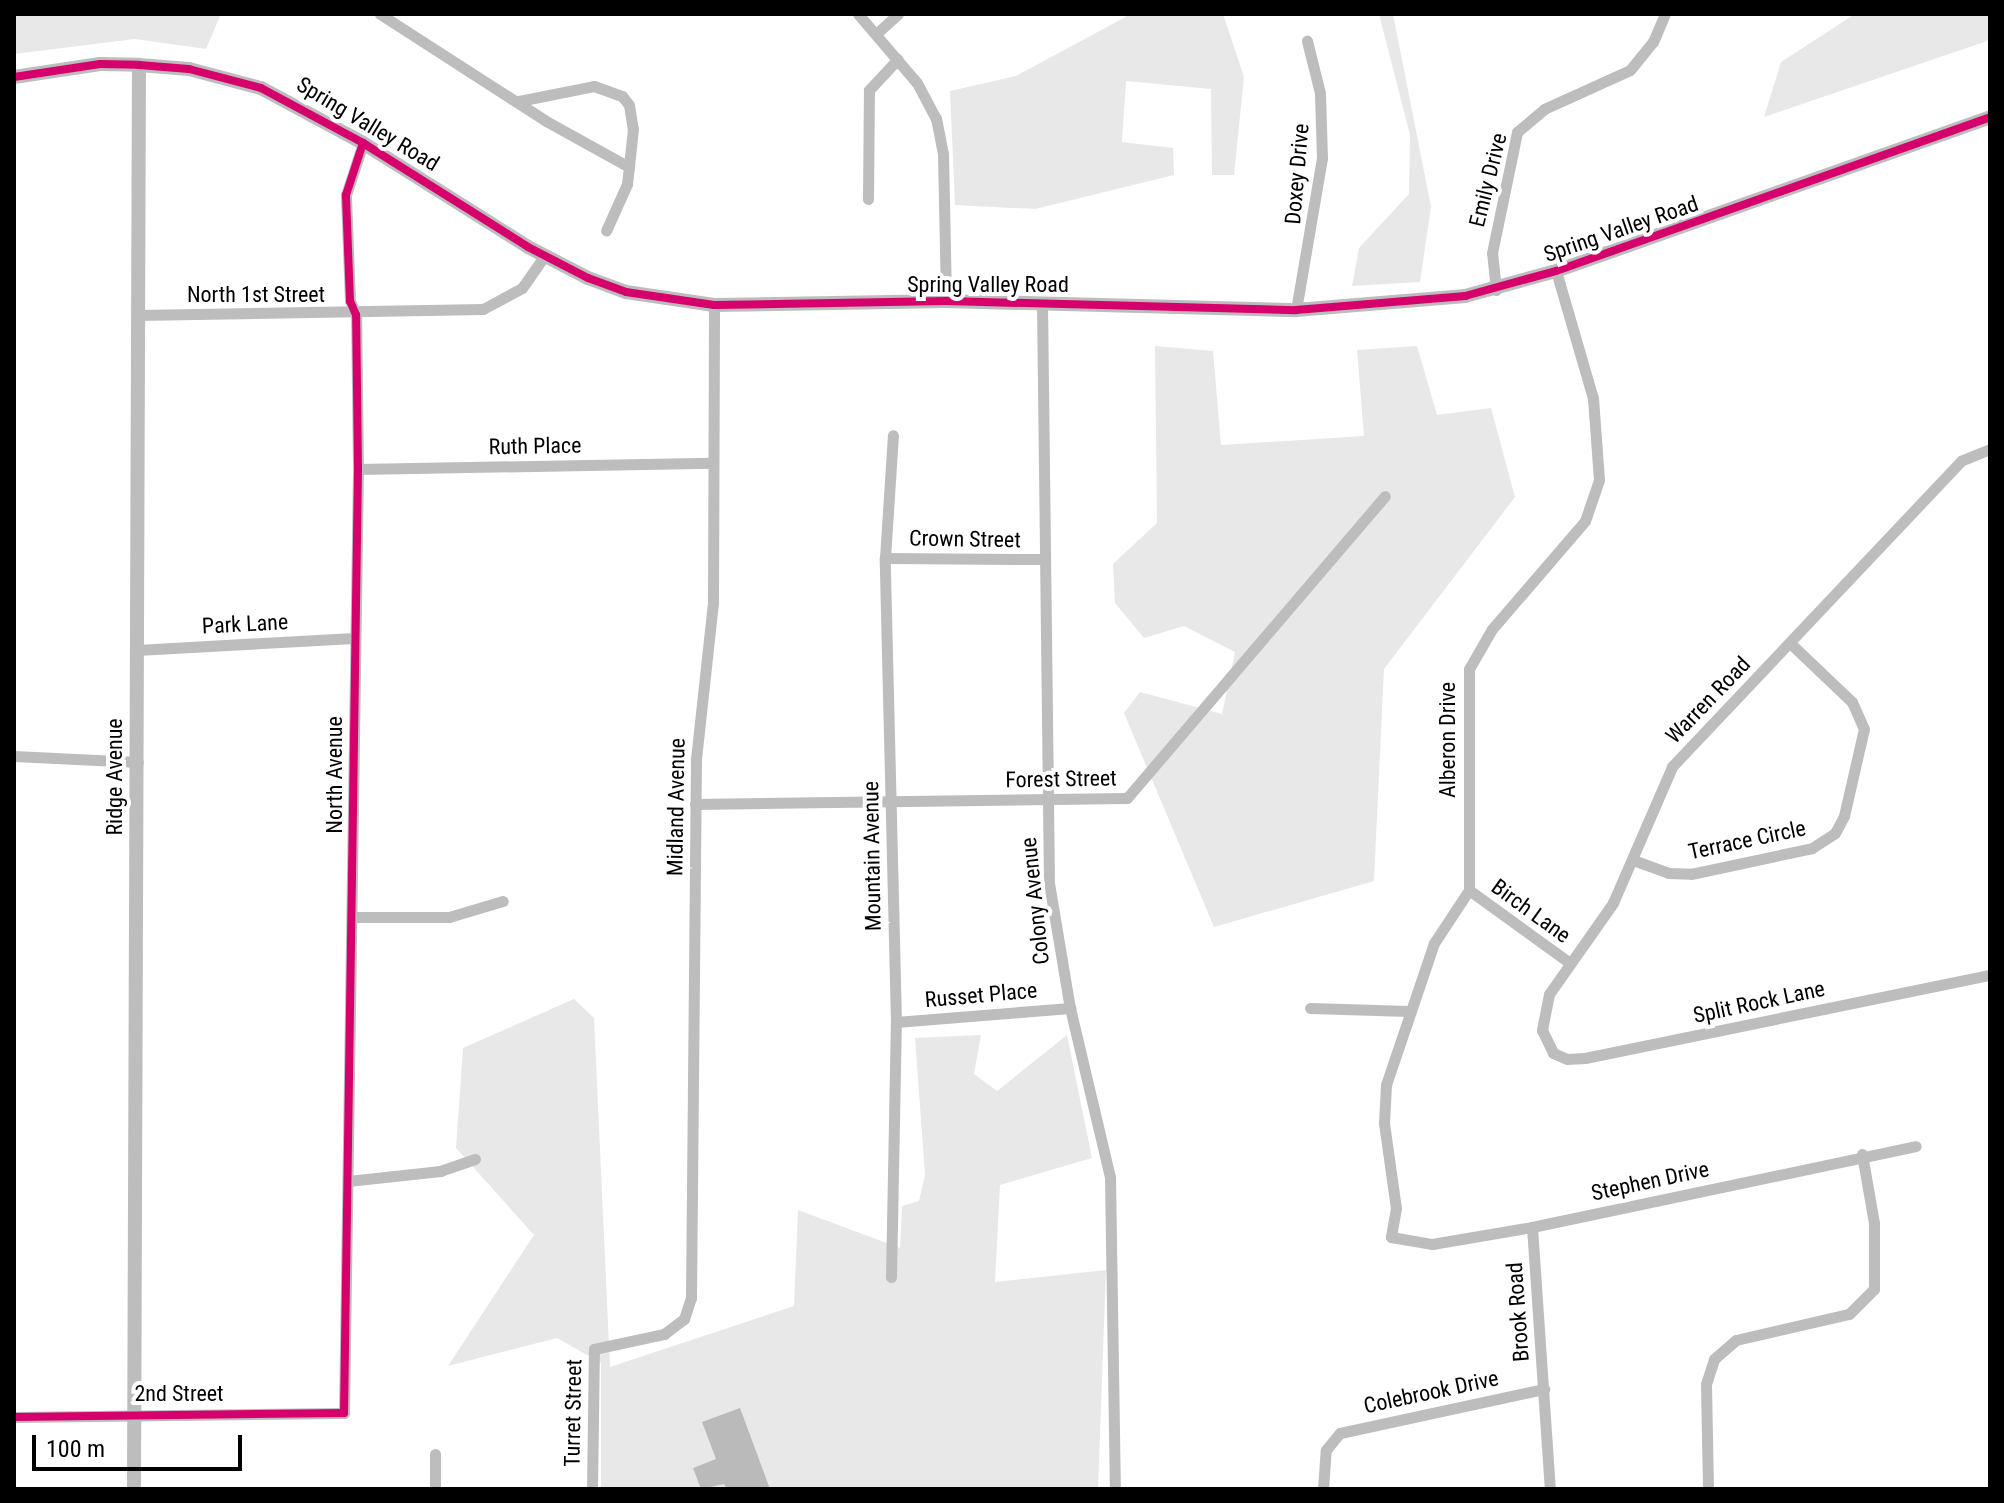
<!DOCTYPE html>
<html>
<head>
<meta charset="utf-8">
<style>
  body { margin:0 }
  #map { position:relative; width:2004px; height:1503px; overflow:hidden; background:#fff; font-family:"Roboto Condensed",sans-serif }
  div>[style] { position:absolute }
  .green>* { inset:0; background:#e8e8e8 }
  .water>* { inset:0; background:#bababa }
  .minor>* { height:11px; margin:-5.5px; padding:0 5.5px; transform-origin:5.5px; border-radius:5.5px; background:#bdbdbd }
  .tertiary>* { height:14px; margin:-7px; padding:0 7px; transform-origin:7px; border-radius:7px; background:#bdbdbd }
  .cycleway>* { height:8px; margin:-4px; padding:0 4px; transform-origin:4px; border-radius:4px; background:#d6006c }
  span { translate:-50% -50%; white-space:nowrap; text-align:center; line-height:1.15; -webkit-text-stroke:8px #fff; paint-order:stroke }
  .street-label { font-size:22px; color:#000 }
  .frame { position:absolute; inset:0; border:16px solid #000; pointer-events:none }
  .scale { position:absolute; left:32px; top:1435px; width:210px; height:36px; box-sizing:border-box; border:4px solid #000; border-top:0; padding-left:10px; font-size:24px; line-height:28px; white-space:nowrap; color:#000; -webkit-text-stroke:6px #fff; paint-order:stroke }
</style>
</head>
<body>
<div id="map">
  <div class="green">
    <div style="clip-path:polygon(14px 14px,221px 14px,206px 49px,135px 39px,14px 54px)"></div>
    <div style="clip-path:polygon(1131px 14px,1223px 14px,1244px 77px,1234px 175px,1212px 175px,1211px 89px,1126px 81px,1122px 142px,1173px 148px,1174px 175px,1035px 209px,955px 205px,950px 91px,1016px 76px)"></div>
    <div style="clip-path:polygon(1379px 14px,1393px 14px,1431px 207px,1420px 282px,1352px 286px,1359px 248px,1409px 194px,1410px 135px)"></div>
    <div style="clip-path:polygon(1855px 14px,1990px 14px,1990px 40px,1764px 117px,1781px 62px)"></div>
    <div style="clip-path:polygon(1155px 346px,1213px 351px,1221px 445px,1364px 436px,1357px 350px,1417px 346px,1437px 415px,1491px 408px,1515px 497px,1384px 669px,1374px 881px,1214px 927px,1124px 713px,1140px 692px,1222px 714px,1235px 652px,1184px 626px,1144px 638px,1115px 603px,1113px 564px,1157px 523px)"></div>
    <div style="clip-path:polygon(574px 999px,594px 1018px,610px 1367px,794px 1306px,798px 1210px,900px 1248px,902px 1206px,919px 1201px,925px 1175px,915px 1038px,981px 1035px,974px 1074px,997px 1091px,1067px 1035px,1092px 1158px,1000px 1185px,995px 1282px,1106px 1270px,1098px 1489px,601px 1489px,601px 1363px,557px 1338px,448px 1366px,534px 1235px,456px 1148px,463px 1048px)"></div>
  </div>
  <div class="water">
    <div style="clip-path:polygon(740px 1408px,770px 1489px,727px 1489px,724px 1484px,701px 1489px,693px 1468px,716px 1459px,702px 1422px)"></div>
  </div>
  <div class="minor">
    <div style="left:380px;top:14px;width:197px;rotate:32.8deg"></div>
    <div style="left:546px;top:121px;width:95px;rotate:29deg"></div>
    <div style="left:858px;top:14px;width:91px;rotate:49.5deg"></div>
    <div style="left:917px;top:83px;width:40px;rotate:62deg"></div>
    <div style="left:936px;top:118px;width:37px;rotate:79deg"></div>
    <div style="left:943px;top:154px;width:147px;rotate:88.8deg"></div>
    <div style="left:877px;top:33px;width:28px;rotate:-42deg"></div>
    <div style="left:519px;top:101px;width:76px;rotate:-11.3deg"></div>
    <div style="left:594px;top:86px;width:30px;rotate:20deg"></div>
    <div style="left:622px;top:96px;width:11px;rotate:52deg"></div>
    <div style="left:629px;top:105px;width:24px;rotate:81deg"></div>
    <div style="left:633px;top:129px;width:55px;rotate:96.2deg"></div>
    <div style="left:627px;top:184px;width:51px;rotate:114.1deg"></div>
    <div style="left:868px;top:199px;width:109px;rotate:-89.5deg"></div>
    <div style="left:869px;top:90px;width:42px;rotate:-46.9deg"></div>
    <div style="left:1556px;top:271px;width:132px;rotate:73.8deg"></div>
    <div style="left:1593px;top:398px;width:82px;rotate:85.8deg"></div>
    <div style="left:1599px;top:480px;width:43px;rotate:108.9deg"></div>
    <div style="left:1585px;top:521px;width:143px;rotate:130.7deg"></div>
    <div style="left:1492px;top:629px;width:46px;rotate:119.9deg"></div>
    <div style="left:1469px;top:669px;width:221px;rotate:90deg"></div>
    <div style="left:1469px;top:890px;width:64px;rotate:123.4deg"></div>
    <div style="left:1434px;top:943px;width:150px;rotate:108.7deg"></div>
    <div style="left:1386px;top:1085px;width:38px;rotate:93deg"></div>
    <div style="left:1384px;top:1123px;width:86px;rotate:82deg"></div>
    <div style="left:1396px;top:1208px;width:29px;rotate:100deg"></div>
    <div style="left:1391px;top:1237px;width:42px;rotate:9.7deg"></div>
    <div style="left:1432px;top:1244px;width:101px;rotate:-9.6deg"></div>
    <div style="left:1532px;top:1227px;width:392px;rotate:-11.9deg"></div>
    <div style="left:1496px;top:290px;width:37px;rotate:-96deg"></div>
    <div style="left:1492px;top:253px;width:124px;rotate:-78.3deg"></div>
    <div style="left:1517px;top:132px;width:35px;rotate:-40deg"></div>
    <div style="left:1544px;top:109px;width:94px;rotate:-24.4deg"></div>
    <div style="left:1630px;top:70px;width:36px;rotate:-51deg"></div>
    <div style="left:1653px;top:42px;width:30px;rotate:-67deg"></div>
    <div style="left:1042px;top:302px;width:581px;rotate:89.31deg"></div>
    <div style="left:1049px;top:883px;width:127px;rotate:80.5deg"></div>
    <div style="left:1070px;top:1008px;width:174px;rotate:76.7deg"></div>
    <div style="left:1110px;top:1177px;width:312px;rotate:89.1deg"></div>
    <div style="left:1296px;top:310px;width:154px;rotate:-80.3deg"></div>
    <div style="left:1322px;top:158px;width:65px;rotate:-91.8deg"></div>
    <div style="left:1320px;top:93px;width:54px;rotate:-104deg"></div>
    <div style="left:138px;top:315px;width:345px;rotate:-1deg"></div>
    <div style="left:483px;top:309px;width:44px;rotate:-28.3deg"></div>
    <div style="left:522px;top:288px;width:39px;rotate:-55deg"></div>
    <div style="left:1990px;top:449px;width:31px;rotate:158deg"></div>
    <div style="left:1961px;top:461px;width:421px;rotate:133.4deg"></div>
    <div style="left:1672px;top:767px;width:148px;rotate:113.5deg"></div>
    <div style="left:1613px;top:903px;width:111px;rotate:125.1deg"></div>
    <div style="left:1549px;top:994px;width:37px;rotate:101deg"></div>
    <div style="left:1542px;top:1030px;width:25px;rotate:64deg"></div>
    <div style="left:1553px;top:1053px;width:15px;rotate:23deg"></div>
    <div style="left:1567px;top:1059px;width:18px;rotate:-3deg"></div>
    <div style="left:1585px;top:1058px;width:413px;rotate:-11.6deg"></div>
    <div style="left:358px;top:469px;width:354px;rotate:-1deg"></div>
    <div style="left:885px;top:558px;width:159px;rotate:0.4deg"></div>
    <div style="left:137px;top:650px;width:217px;rotate:-3.2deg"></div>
    <div style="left:14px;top:756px;width:124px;rotate:2.8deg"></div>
    <div style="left:695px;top:804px;width:432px;rotate:-0.8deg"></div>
    <div style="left:1127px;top:798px;width:397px;rotate:-49.5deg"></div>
    <div style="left:1633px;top:860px;width:37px;rotate:20deg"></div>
    <div style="left:1668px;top:873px;width:23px;rotate:2deg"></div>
    <div style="left:1691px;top:874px;width:124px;rotate:-12.1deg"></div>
    <div style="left:1812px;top:848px;width:27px;rotate:-33deg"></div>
    <div style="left:1835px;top:833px;width:19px;rotate:-62deg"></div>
    <div style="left:1844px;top:816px;width:89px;rotate:-77.1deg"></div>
    <div style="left:1864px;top:729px;width:30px;rotate:-114deg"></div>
    <div style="left:1852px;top:702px;width:86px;rotate:-136.4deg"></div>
    <div style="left:1469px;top:890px;width:125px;rotate:35.9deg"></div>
    <div style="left:353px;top:917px;width:96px"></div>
    <div style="left:449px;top:917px;width:56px;rotate:-16.5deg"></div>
    <div style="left:1310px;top:1008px;width:99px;rotate:1.7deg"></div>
    <div style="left:896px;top:1022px;width:175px;rotate:-4.6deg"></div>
    <div style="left:348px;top:1181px;width:93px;rotate:-6.2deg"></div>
    <div style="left:440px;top:1171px;width:37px;rotate:-19deg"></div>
    <div style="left:1532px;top:1227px;width:263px;rotate:86.1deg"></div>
    <div style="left:891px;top:1277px;width:255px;rotate:-88.9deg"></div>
    <div style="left:896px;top:1022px;width:464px;rotate:-91.4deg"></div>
    <div style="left:885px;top:558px;width:123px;rotate:-86.3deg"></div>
    <div style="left:14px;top:1417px;width:330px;rotate:-0.7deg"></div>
    <div style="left:344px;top:1413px;width:944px;rotate:-89.15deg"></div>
    <div style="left:358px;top:469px;width:154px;rotate:-90.7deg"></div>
    <div style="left:356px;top:315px;width:15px;rotate:-113deg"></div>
    <div style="left:350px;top:301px;width:106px;rotate:-92.2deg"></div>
    <div style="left:346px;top:195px;width:55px;rotate:-71.9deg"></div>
    <div style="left:435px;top:1454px;width:35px;rotate:90deg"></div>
    <div style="left:592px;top:1489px;width:140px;rotate:-89.2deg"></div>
    <div style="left:594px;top:1349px;width:72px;rotate:-12.1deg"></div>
    <div style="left:664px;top:1334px;width:25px;rotate:-37deg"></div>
    <div style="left:684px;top:1319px;width:22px;rotate:-72deg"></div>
    <div style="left:691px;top:1298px;width:539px;rotate:-89.47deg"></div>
    <div style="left:696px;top:759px;width:157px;rotate:-83.8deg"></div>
    <div style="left:713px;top:603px;width:298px;rotate:-89.8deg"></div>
    <div style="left:1323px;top:1489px;width:39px;rotate:-86deg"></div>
    <div style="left:1326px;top:1450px;width:22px;rotate:-51deg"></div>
    <div style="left:1340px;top:1433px;width:209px;rotate:-12.2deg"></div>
    <div style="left:1708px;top:1489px;width:105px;rotate:-91.1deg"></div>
    <div style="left:1706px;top:1384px;width:26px;rotate:-72deg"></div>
    <div style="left:1714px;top:1359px;width:29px;rotate:-41deg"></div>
    <div style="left:1736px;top:1340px;width:116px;rotate:-13deg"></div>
    <div style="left:1849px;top:1314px;width:35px;rotate:-45deg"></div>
    <div style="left:1874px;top:1289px;width:66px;rotate:-90deg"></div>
    <div style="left:1874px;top:1223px;width:70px;rotate:-99.9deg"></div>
  </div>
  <div class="tertiary">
    <div style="left:14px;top:77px;width:87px;rotate:-8.6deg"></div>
    <div style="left:100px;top:64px;width:39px;rotate:1deg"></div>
    <div style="left:139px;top:65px;width:50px;rotate:4.6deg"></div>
    <div style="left:189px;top:69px;width:74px;rotate:14.8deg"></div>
    <div style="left:261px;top:88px;width:116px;rotate:28.3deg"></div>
    <div style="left:363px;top:143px;width:195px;rotate:32.2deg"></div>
    <div style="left:528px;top:247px;width:68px;rotate:27.3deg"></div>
    <div style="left:588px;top:278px;width:40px;rotate:20.2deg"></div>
    <div style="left:626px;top:292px;width:89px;rotate:8.4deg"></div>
    <div style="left:714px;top:305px;width:232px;rotate:-1deg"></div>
    <div style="left:946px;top:301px;width:350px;rotate:1.5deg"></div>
    <div style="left:1296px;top:310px;width:170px;rotate:-4.7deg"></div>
    <div style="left:1465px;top:296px;width:94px;rotate:-15.4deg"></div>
    <div style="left:1556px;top:271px;width:461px;rotate:-19.5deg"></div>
    <div style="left:134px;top:1489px;width:1424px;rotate:-89.8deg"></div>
  </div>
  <div class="cycleway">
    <div style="left:14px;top:77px;width:87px;rotate:-8.6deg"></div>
    <div style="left:100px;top:64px;width:39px;rotate:1deg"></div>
    <div style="left:139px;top:65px;width:50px;rotate:4.6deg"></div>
    <div style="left:189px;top:69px;width:74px;rotate:14.8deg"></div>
    <div style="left:261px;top:88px;width:116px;rotate:28.3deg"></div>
    <div style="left:363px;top:143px;width:195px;rotate:32.2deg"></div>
    <div style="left:528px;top:247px;width:68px;rotate:27.3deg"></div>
    <div style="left:588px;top:278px;width:40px;rotate:20.2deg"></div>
    <div style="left:626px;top:292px;width:89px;rotate:8.4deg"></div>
    <div style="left:714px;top:305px;width:232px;rotate:-1deg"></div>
    <div style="left:946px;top:301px;width:350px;rotate:1.5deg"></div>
    <div style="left:1296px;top:310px;width:170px;rotate:-4.7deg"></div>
    <div style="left:1465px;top:296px;width:94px;rotate:-15.4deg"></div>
    <div style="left:1556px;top:271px;width:461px;rotate:-19.5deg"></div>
    <div style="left:14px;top:1417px;width:330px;rotate:-0.7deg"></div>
    <div style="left:344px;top:1413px;width:944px;rotate:-89.15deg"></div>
    <div style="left:358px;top:469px;width:154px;rotate:-90.7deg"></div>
    <div style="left:356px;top:315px;width:15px;rotate:-113deg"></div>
    <div style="left:350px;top:301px;width:106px;rotate:-92.2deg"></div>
    <div style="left:346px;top:195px;width:55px;rotate:-71.9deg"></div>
  </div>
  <div class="street-label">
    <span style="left:368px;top:124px;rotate:31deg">Spring Valley Road</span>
    <span style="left:1297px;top:174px;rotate:-85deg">Doxey Drive</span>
    <span style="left:1488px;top:180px;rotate:-76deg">Emily Drive</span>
    <span style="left:1621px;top:229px;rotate:-19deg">Spring Valley Road</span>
    <span style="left:988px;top:285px">Spring Valley Road</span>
    <span style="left:256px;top:295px">North 1st Street</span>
    <span style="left:535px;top:446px;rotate:-1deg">Ruth Place</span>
    <span style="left:965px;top:539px;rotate:1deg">Crown Street</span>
    <span style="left:245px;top:624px;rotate:-3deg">Park Lane</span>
    <span style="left:1708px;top:700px;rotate:-46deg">Warren Road</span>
    <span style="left:1448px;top:740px;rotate:-90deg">Alberon Drive</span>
    <span style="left:335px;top:775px;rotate:-90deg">North Avenue</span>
    <span style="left:115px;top:777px;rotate:-90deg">Ridge Avenue</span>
    <span style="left:1061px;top:779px;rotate:-1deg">Forest Street</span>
    <span style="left:676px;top:807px;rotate:-89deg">Midland Avenue</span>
    <span style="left:1747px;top:840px;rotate:-12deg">Terrace Circle</span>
    <span style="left:872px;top:856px;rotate:-91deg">Mountain Avenue</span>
    <span style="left:1035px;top:901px;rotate:-96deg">Colony Avenue</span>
    <span style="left:1531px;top:911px;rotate:36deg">Birch Lane</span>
    <span style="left:981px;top:995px;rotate:-5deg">Russet Place</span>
    <span style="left:1759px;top:1002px;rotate:-12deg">Split Rock Lane</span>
    <span style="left:1650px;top:1181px;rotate:-12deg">Stephen Drive</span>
    <span style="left:1518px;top:1312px;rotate:-94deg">Brook Road</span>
    <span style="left:1431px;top:1392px;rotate:-12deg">Colebrook Drive</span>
    <span style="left:179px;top:1394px">2nd Street</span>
    <span style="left:573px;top:1413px;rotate:-89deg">Turret Street</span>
  </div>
  <div class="frame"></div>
  <div class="scale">100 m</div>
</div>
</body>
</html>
